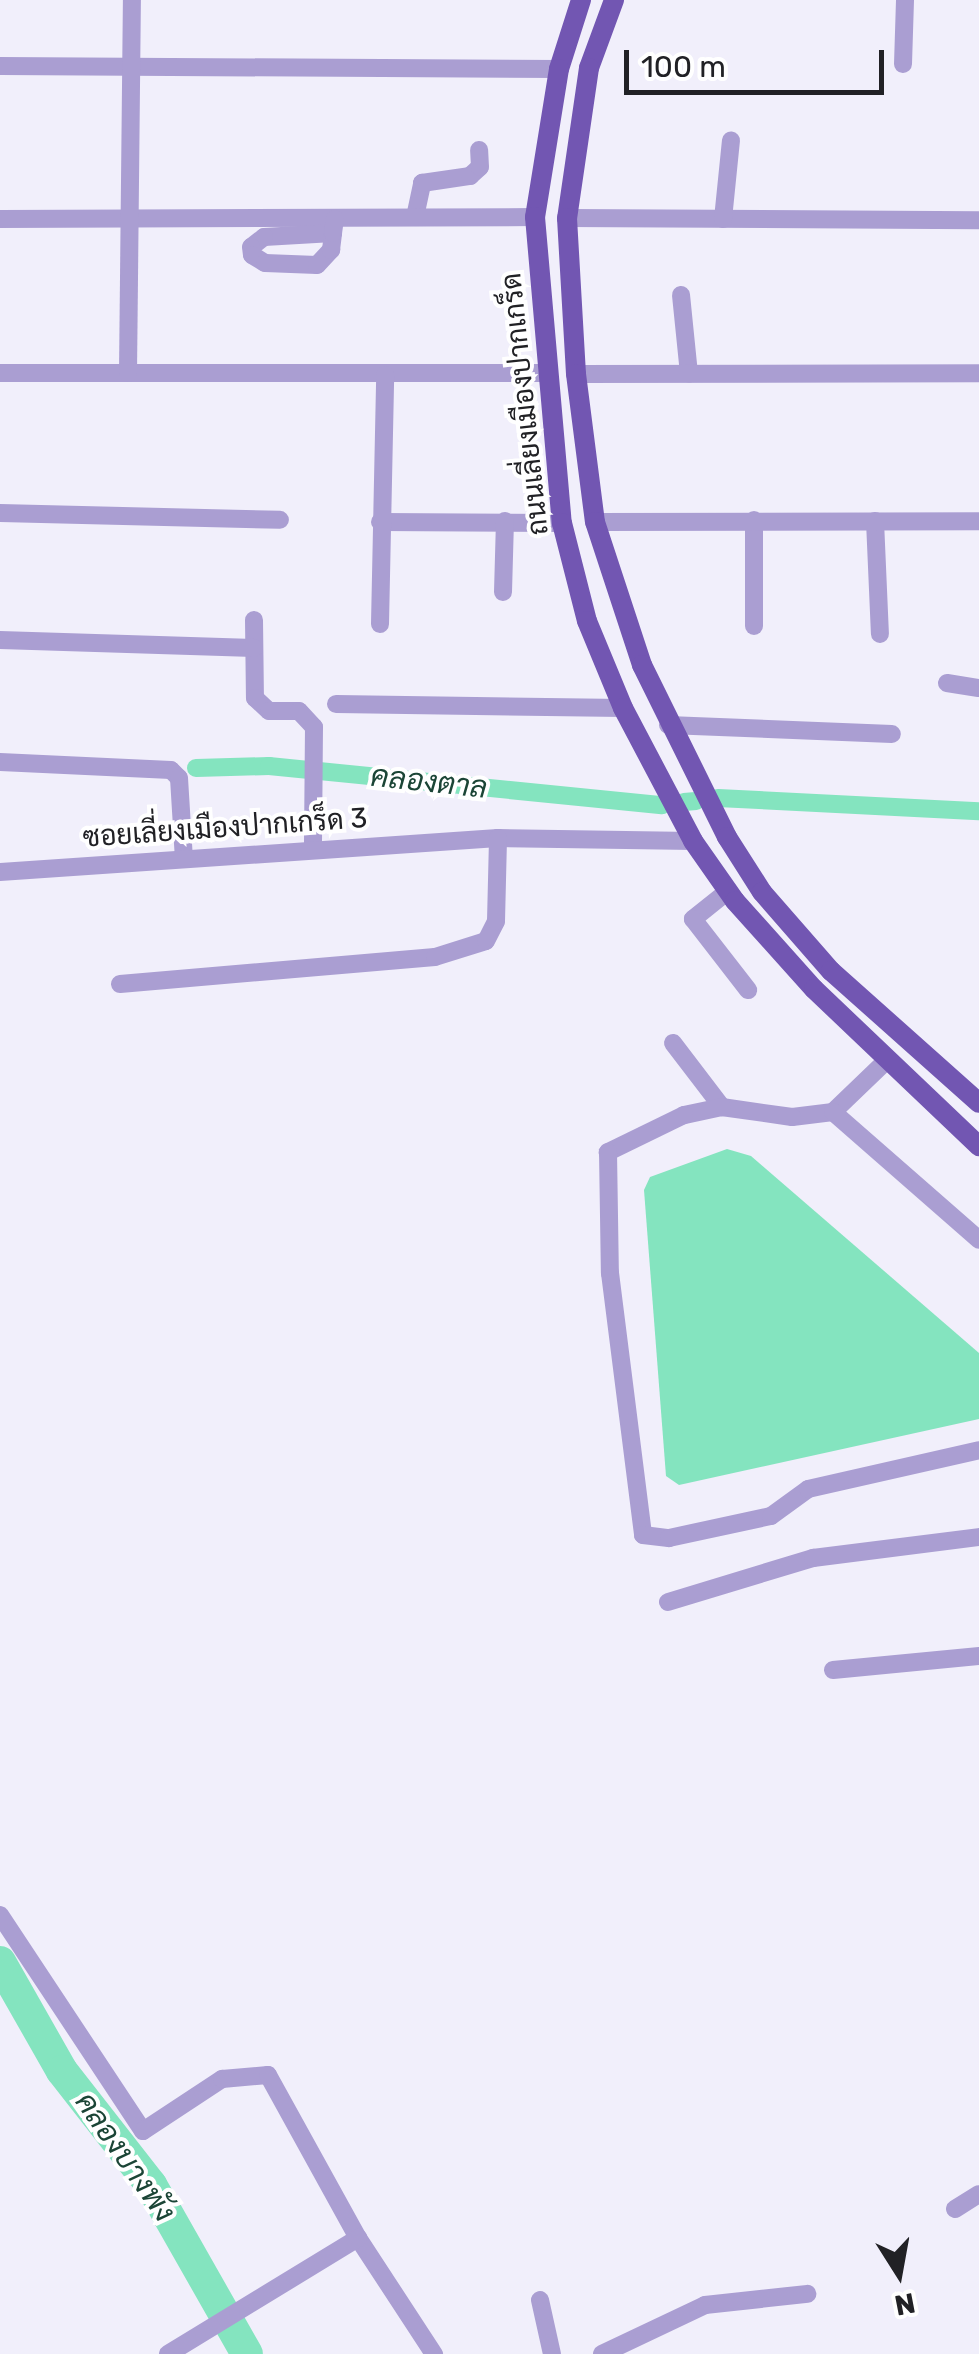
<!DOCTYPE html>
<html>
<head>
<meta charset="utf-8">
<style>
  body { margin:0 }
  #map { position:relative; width:979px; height:2354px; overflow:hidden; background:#f1effb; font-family:Rubik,Sarabun,sans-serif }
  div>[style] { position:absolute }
  .water>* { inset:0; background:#84e4bf }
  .canal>* { height:18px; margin:-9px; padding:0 9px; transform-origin:9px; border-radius:9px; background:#84e4bf }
  .river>* { height:32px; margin:-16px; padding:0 16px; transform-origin:16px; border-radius:16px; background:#84e4bf }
  .minor>* { height:18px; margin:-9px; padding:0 9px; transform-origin:9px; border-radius:9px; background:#aa9ed2 }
  .major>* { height:20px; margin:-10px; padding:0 10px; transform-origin:10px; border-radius:10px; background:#7256b2 }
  span { translate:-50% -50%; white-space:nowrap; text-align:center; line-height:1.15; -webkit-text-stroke:8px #fff; paint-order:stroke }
  .street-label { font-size:28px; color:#212125 }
  .water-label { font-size:30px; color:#1b4536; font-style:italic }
  .north { position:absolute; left:849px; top:2224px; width:100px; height:100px; -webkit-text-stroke:8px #fff; paint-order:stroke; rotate:169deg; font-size:28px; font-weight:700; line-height:40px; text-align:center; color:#212125 }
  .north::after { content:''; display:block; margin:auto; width:35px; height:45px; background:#212125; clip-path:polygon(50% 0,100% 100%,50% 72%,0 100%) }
  .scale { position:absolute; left:624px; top:50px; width:260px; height:45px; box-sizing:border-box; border:5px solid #212125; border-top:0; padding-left:12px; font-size:30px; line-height:35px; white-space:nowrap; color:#212125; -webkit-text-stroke:8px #fff; paint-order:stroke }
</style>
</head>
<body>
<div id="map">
  <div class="water">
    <div style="clip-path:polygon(727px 1149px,751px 1156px,979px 1353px,979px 1419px,679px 1485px,666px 1476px,644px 1190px,650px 1177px)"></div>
  </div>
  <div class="canal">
    <div style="left:196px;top:768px;width:73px;rotate:-1.6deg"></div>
    <div style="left:269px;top:766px;width:395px;rotate:5.7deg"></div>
    <div style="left:718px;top:798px;width:261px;rotate:2.9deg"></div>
    <div style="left:684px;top:802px;width:12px;rotate:-5deg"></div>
  </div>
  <div class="river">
    <div style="left:0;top:1962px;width:125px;rotate:60.4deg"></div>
    <div style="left:62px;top:2071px;width:145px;rotate:52deg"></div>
    <div style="left:151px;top:2185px;width:194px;rotate:60.4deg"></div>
  </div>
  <div class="minor">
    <div style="left:903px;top:64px;width:64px;rotate:-88.2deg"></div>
    <div style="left:0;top:66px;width:559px;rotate:0.31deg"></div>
    <div style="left:415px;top:217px;width:35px;rotate:-78deg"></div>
    <div style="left:422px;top:183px;width:49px;rotate:-8.3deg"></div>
    <div style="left:470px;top:176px;width:13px;rotate:-42deg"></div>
    <div style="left:480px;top:167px;width:17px;rotate:-93deg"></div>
    <div style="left:567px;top:218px;width:412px;rotate:0.3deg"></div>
    <div style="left:0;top:219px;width:535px;rotate:-0.21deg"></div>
    <div style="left:723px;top:219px;width:79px;rotate:-84.2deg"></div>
    <div style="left:333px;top:233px;width:69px;rotate:176.7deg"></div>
    <div style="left:264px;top:237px;width:16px;rotate:142deg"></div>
    <div style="left:251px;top:247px;width:8px;rotate:83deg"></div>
    <div style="left:252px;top:255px;width:15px;rotate:32deg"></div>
    <div style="left:265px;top:263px;width:52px;rotate:2.2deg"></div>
    <div style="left:317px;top:265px;width:21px;rotate:-47deg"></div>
    <div style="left:331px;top:250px;width:17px;rotate:-83deg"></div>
    <div style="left:333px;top:233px;width:14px;rotate:-82deg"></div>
    <div style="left:681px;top:295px;width:79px;rotate:84.2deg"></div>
    <div style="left:0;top:373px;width:547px"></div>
    <div style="left:128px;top:373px;width:373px;rotate:-89.4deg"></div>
    <div style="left:576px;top:374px;width:403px;rotate:-0.1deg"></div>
    <div style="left:0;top:513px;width:280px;rotate:1.4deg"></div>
    <div style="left:754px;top:520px;width:106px;rotate:90deg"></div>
    <div style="left:875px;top:521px;width:113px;rotate:87.5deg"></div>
    <div style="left:380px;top:522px;width:182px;rotate:0.3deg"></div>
    <div style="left:595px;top:522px;width:384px;rotate:-0.1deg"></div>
    <div style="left:503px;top:592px;width:71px;rotate:-88.4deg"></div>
    <div style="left:254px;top:620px;width:78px;rotate:89.3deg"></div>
    <div style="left:255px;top:698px;width:19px;rotate:43deg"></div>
    <div style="left:269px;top:711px;width:30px"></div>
    <div style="left:299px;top:711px;width:22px;rotate:47deg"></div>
    <div style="left:314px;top:727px;width:121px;rotate:90.5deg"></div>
    <div style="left:380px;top:624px;width:249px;rotate:-88.8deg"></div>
    <div style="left:0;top:640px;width:254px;rotate:1.8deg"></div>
    <div style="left:947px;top:683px;width:32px;rotate:9deg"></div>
    <div style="left:336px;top:704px;width:287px;rotate:0.8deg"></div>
    <div style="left:668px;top:725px;width:224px;rotate:2.3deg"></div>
    <div style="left:0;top:762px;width:171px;rotate:2.7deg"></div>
    <div style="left:171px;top:770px;width:11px;rotate:45deg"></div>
    <div style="left:179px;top:778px;width:81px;rotate:86.5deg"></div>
    <div style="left:0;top:872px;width:499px;rotate:-3.9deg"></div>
    <div style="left:498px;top:838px;width:195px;rotate:0.9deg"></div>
    <div style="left:728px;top:891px;width:45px;rotate:141.3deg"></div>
    <div style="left:693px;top:919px;width:90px;rotate:52.2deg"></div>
    <div style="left:120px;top:984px;width:316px;rotate:-4.9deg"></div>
    <div style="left:435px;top:957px;width:53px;rotate:-17.4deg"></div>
    <div style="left:486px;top:941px;width:22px;rotate:-63deg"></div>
    <div style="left:496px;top:921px;width:83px;rotate:-88.6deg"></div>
    <div style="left:673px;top:1043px;width:81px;rotate:52.6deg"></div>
    <div style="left:886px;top:1061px;width:74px;rotate:136.1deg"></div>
    <div style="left:833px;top:1112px;width:41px;rotate:173deg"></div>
    <div style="left:792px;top:1117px;width:71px;rotate:-171.9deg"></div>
    <div style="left:722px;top:1107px;width:39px;rotate:168deg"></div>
    <div style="left:684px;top:1115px;width:85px;rotate:154deg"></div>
    <div style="left:608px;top:1152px;width:121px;rotate:89.1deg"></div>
    <div style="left:610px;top:1273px;width:264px;rotate:82.8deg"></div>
    <div style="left:643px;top:1535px;width:26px;rotate:7deg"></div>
    <div style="left:669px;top:1538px;width:104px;rotate:-12.2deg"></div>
    <div style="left:771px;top:1516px;width:46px;rotate:-36.1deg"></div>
    <div style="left:808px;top:1489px;width:175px;rotate:-12.8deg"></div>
    <div style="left:833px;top:1112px;width:194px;rotate:41.2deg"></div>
    <div style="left:668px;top:1602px;width:152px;rotate:-16.9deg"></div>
    <div style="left:813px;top:1558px;width:167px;rotate:-7.2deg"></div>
    <div style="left:833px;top:1670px;width:147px;rotate:-5.5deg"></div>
    <div style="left:0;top:1915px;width:259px;rotate:56.5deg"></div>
    <div style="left:143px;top:2131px;width:95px;rotate:-33.4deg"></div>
    <div style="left:222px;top:2079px;width:46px;rotate:-5deg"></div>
    <div style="left:268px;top:2075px;width:186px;rotate:61.1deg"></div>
    <div style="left:358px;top:2238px;width:139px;rotate:56.8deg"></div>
    <div style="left:955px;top:2209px;width:28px;rotate:-32deg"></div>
    <div style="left:540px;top:2300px;width:55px;rotate:77.5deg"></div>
    <div style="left:168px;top:2354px;width:223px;rotate:-31.4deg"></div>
    <div style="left:602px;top:2354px;width:114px;rotate:-25.4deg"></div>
    <div style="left:705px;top:2305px;width:103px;rotate:-6.2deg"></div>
  </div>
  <div class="major">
    <div style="left:581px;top:0;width:72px;rotate:107.7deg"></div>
    <div style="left:559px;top:69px;width:150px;rotate:99.2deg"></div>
    <div style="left:535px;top:217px;width:307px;rotate:85deg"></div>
    <div style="left:562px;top:523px;width:101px;rotate:75.7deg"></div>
    <div style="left:587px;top:621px;width:94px;rotate:67.5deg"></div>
    <div style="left:623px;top:708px;width:150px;rotate:62.2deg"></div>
    <div style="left:693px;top:841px;width:73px;rotate:55deg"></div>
    <div style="left:735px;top:901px;width:118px;rotate:48.1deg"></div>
    <div style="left:814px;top:989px;width:228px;rotate:43.6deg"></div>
    <div style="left:614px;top:0;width:72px;rotate:110.2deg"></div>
    <div style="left:589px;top:68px;width:152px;rotate:98.3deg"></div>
    <div style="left:567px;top:218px;width:156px;rotate:86.7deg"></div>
    <div style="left:576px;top:374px;width:149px;rotate:82.7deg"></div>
    <div style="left:595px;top:522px;width:151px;rotate:71.8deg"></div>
    <div style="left:642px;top:665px;width:192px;rotate:63.7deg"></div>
    <div style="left:727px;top:837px;width:65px;rotate:57.5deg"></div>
    <div style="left:762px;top:892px;width:105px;rotate:48.9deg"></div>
    <div style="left:831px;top:971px;width:198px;rotate:41.7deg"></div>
  </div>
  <div class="street-label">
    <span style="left:525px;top:404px;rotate:-96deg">ถนนเลี่ยงเมืองปากเกร็ด</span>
    <span style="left:225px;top:828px;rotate:-4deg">ซอยเลี่ยงเมืองปากเกร็ด 3</span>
  </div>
  <div class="water-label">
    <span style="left:429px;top:782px;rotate:6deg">คลองตาล</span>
    <span style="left:125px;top:2157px;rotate:55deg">คลองบางพัง</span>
  </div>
  <div class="north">N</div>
  <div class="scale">100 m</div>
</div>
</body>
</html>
